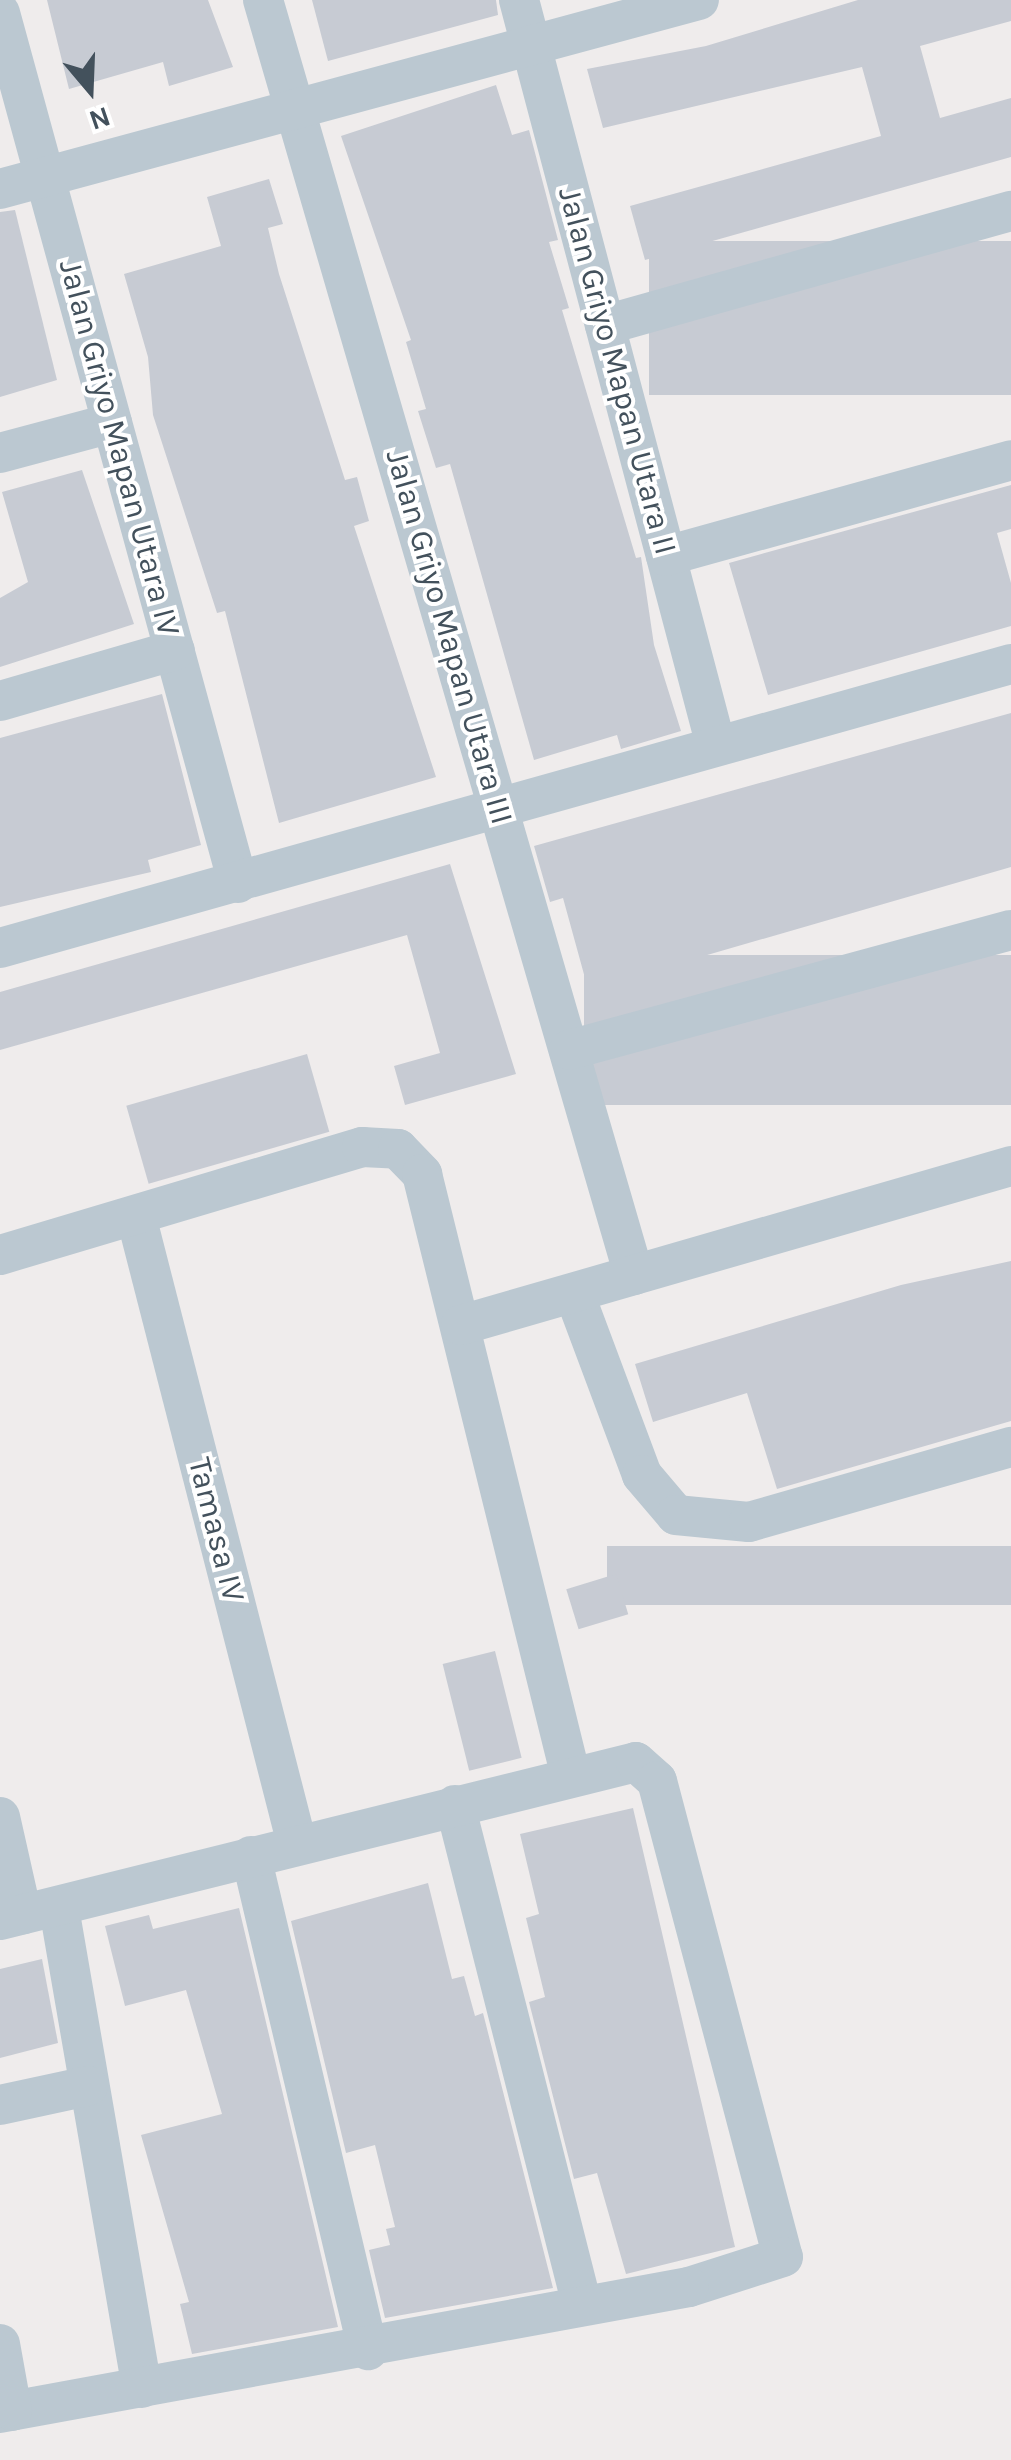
<!DOCTYPE html>
<html>
<head>
<meta charset="utf-8">
<style>
  body { margin:0 }
  #map { position:relative; width:1011px; height:2460px; overflow:hidden; background:#efecec; font-family:Karla,sans-serif }
  div>[style] { position:absolute }
  .building>* { inset:0; background:#c7cbd3; transform-origin:0 0 }
  .street>* { height:40px; margin:-20px; padding:0 20px; transform-origin:20px; border-radius:20px; background:#bbc8d1 }
  span { translate:-50% -50%; white-space:nowrap; text-align:center; line-height:1.15; -webkit-text-stroke:8px #fff; paint-order:stroke }
  .street-label { font-size:32px; color:#43515c }
  .north { position:absolute; left:40px; top:40px; width:100px; height:100px; -webkit-text-stroke:8px #fff; paint-order:stroke; rotate:161deg; font-size:28px; font-weight:700; line-height:40px; text-align:center; color:#43515c }
  .north::after { content:''; display:block; margin:auto; width:35px; height:45px; background:#43515c; clip-path:polygon(50% 0,100% 100%,50% 72%,0 100%) }
</style>
</head>
<body>
<div id="map">
  <div class="building">
    <div style="clip-path:polygon(47px 0,208px 0,233px 67px,169px 86px,163px 62px,69px 89px)"></div>
    <div style="clip-path:polygon(312px 0,496px 0,498px 15px,328px 61px)"></div>
    <div style="clip-path:polygon(858px 0,1011px 0,1011px 21px,920px 46px,940px 118px,1011px 98px,1011px 157px,645px 260px,630px 206px,881px 136px,862px 67px,603px 128px,587px 69px,706px 46px)"></div>
    <div style="clip-path:polygon(496px 85px,512px 135px,529px 130px,558px 240px,549px 242px,569px 308px,562px 310px,636px 558px,641px 557px,654px 645px,681px 731px,621px 749px,617px 735px,534px 760px,450px 464px,436px 468px,418px 411px,426px 409px,406px 342px,411px 340px,341px 136px)"></div>
    <div style="clip-path:polygon(269px 179px,283px 224px,268px 228px,279px 274px,345px 480px,357px 477px,369px 521px,354px 526px,436px 777px,279px 823px,225px 611px,217px 613px,153px 415px,148px 357px,124px 274px,221px 246px,207px 197px)"></div>
    <div style="clip-path:polygon(15px 210px,57px 380px,0 397px,0 212px)"></div>
    <div style="left:1011px;top:241px;width:154px;height:362px;rotate:90deg"></div>
    <div style="clip-path:polygon(82px 470px,134px 624px,0 667px,0 598px,28px 582px,2px 492px)"></div>
    <div style="clip-path:polygon(1011px 485px,1011px 529px,997px 533px,1011px 583px,1011px 626px,768px 695px,729px 563px)"></div>
    <div style="clip-path:polygon(162px 694px,201px 845px,148px 860px,151px 872px,0 907px,0 738px)"></div>
    <div style="clip-path:polygon(1011px 713px,1011px 867px,628px 978px,636px 1007px,596px 1018px,563px 898px,550px 902px,534px 846px)"></div>
    <div style="clip-path:polygon(450px 864px,516px 1074px,405px 1105px,394px 1066px,440px 1053px,407px 935px,0 1050px,0 992px)"></div>
    <div style="left:1011px;top:955px;width:150px;height:427px;rotate:90deg"></div>
    <div style="left:307px;top:1054px;width:81px;height:188px;rotate:74deg"></div>
    <div style="clip-path:polygon(1011px 1261px,1011px 1421px,777px 1489px,747px 1393px,653px 1422px,635px 1364px,901px 1285px)"></div>
    <div style="left:1011px;top:1546px;width:59px;height:404px;rotate:90deg"></div>
    <div style="left:616px;top:1574px;width:42px;height:52px;rotate:73deg"></div>
    <div style="left:495px;top:1651px;width:110px;height:54px;rotate:76deg"></div>
    <div style="clip-path:polygon(633px 1808px,735px 2247px,626px 2274px,597px 2173px,574px 2179px,529px 2002px,545px 1997px,526px 1918px,539px 1914px,520px 1834px)"></div>
    <div style="clip-path:polygon(428px 1883px,452px 1979px,464px 1976px,475px 2016px,483px 2013px,553px 2288px,385px 2318px,369px 2250px,390px 2245px,386px 2229px,395px 2227px,375px 2145px,346px 2153px,291px 1921px)"></div>
    <div style="clip-path:polygon(239px 1908px,338px 2327px,192px 2354px,180px 2304px,189px 2302px,141px 2135px,222px 2114px,186px 1990px,125px 2006px,105px 1926px,149px 1915px,153px 1929px)"></div>
    <div style="clip-path:polygon(42px 1959px,58px 2043px,0 2058px,0 1969px)"></div>
  </div>
  <div class="street">
    <div style="left:263px;top:0;width:1328px;rotate:73.78deg"></div>
    <div style="left:519px;top:0;width:767px;rotate:75.2deg"></div>
    <div style="left:0;top:13px;width:902px;rotate:74.7deg"></div>
    <div style="left:0;top:189px;width:724px;rotate:-15.13deg"></div>
    <div style="left:605px;top:325px;width:422px;rotate:-15.7deg"></div>
    <div style="left:0;top:453px;width:116px;rotate:-15deg"></div>
    <div style="left:666px;top:556px;width:358px;rotate:-15.5deg"></div>
    <div style="left:0;top:701px;width:182px;rotate:-16.2deg"></div>
    <div style="left:0;top:948px;width:1050px;rotate:-15.69deg"></div>
    <div style="left:569px;top:1050px;width:458px;rotate:-15.2deg"></div>
    <div style="left:136px;top:1216px;width:648px;rotate:75.62deg"></div>
    <div style="left:0;top:1255px;width:378px;rotate:-16.6deg"></div>
    <div style="left:362px;top:1147px;width:36px;rotate:3deg"></div>
    <div style="left:398px;top:1149px;width:35px;rotate:46deg"></div>
    <div style="left:422px;top:1174px;width:617px;rotate:76.12deg"></div>
    <div style="left:574px;top:1293px;width:194px;rotate:69.5deg"></div>
    <div style="left:642px;top:1475px;width:52px;rotate:49.6deg"></div>
    <div style="left:676px;top:1515px;width:73px;rotate:5.5deg"></div>
    <div style="left:749px;top:1522px;width:273px;rotate:-16deg"></div>
    <div style="left:461px;top:1325px;width:573px;rotate:-16.12deg"></div>
    <div style="left:455px;top:1805px;width:516px;rotate:75.75deg"></div>
    <div style="left:0;top:1817px;width:100px;rotate:77.3deg"></div>
    <div style="left:251px;top:1856px;width:508px;rotate:76.68deg"></div>
    <div style="left:59px;top:1908px;width:487px;rotate:80.2deg"></div>
    <div style="left:0;top:1920px;width:655px;rotate:-13.95deg"></div>
    <div style="left:636px;top:1762px;width:28px;rotate:42deg"></div>
    <div style="left:657px;top:1781px;width:492px;rotate:75.2deg"></div>
    <div style="left:783px;top:2257px;width:99px;rotate:162.3deg"></div>
    <div style="left:689px;top:2287px;width:700px;rotate:169.64deg"></div>
    <div style="left:0;top:2105px;width:90px;rotate:-12.2deg"></div>
    <div style="left:0;top:2344px;width:68px;rotate:79.8deg"></div>
  </div>
  <div class="street-label">
    <span style="left:617px;top:371px;rotate:75deg">Jalan Griyo Mapan Utara II</span>
    <span style="left:119px;top:448px;rotate:75deg">Jalan Griyo Mapan Utara IV</span>
    <span style="left:449px;top:637px;rotate:74deg">Jalan Griyo Mapan Utara III</span>
    <span style="left:216px;top:1530px;rotate:76deg">Tamasa IV</span>
  </div>
  <div class="north">N</div>
</div>
</body>
</html>
